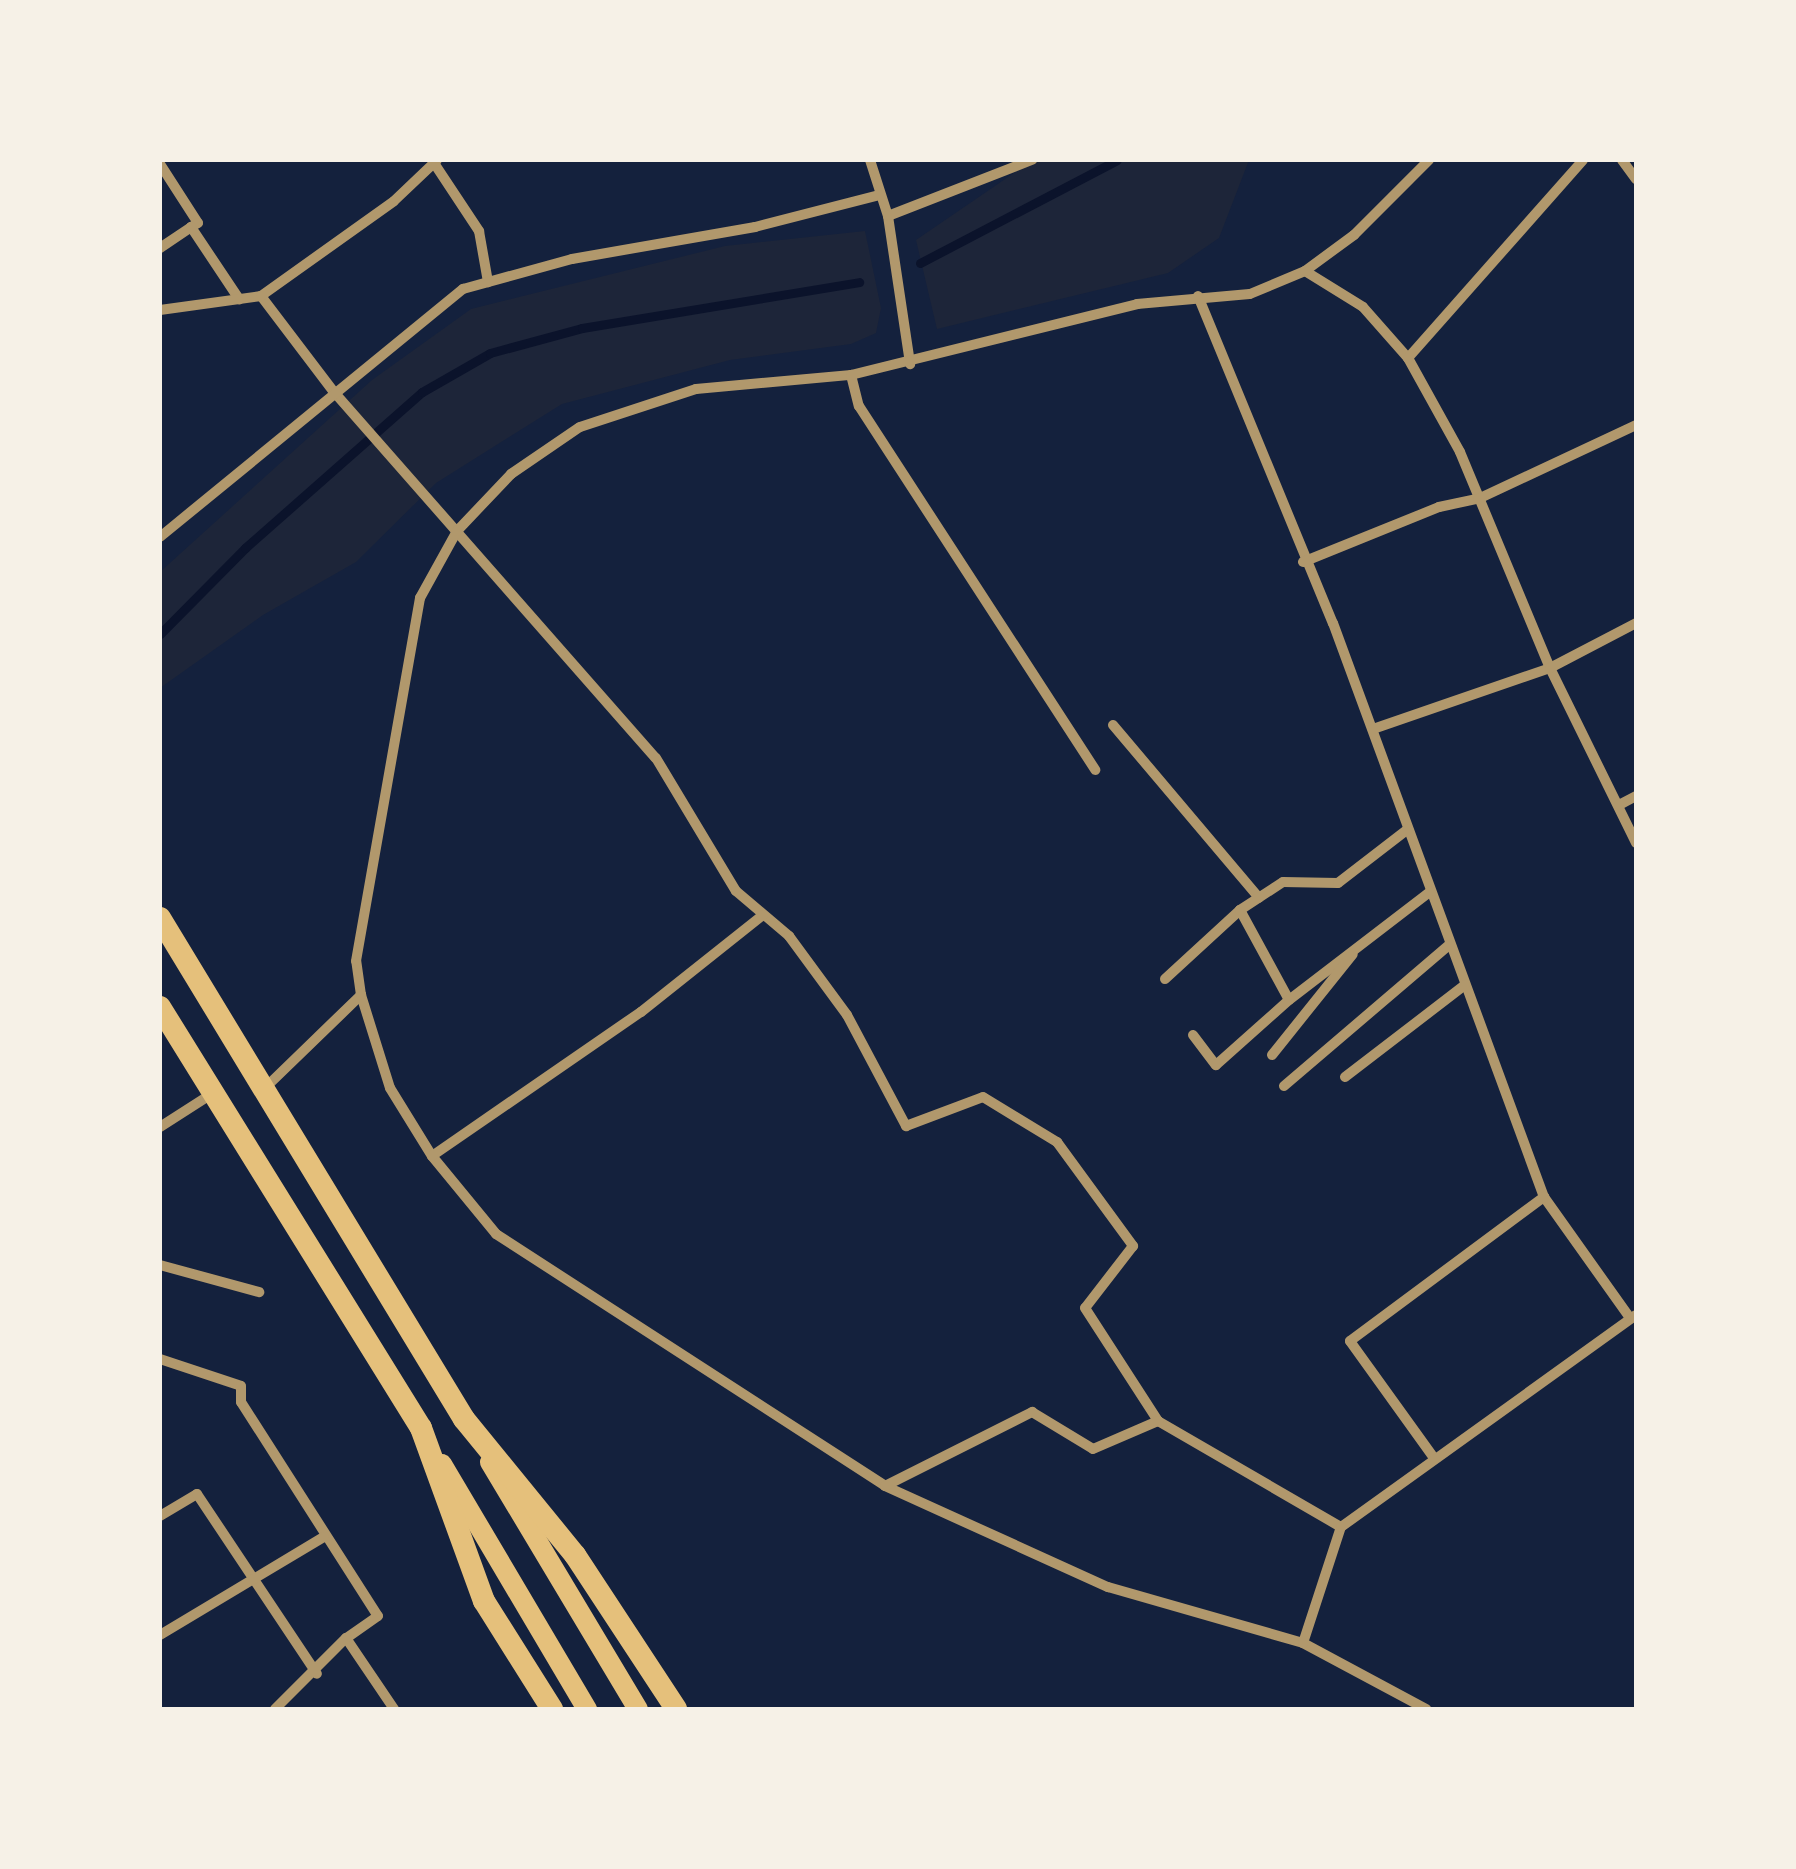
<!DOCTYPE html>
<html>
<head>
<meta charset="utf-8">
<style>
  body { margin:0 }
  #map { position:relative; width:1796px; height:1869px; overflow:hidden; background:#14213d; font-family:"Source Serif 4",serif }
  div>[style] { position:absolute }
  .green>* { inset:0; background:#1d2539 }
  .stream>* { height:9px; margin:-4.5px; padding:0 4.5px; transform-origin:4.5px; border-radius:4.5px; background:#0b132b }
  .minor>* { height:10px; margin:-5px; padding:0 5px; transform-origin:5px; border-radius:5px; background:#b1986c }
  .primary>* { height:20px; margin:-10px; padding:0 10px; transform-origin:10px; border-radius:10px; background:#e5c07b }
  .trunk>* { height:22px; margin:-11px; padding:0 11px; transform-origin:11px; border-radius:11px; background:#e5c07b }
  span { translate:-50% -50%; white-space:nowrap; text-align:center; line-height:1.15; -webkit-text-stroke:8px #f6f1e7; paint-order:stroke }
  .frame { position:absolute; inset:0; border:162px solid #f6f1e7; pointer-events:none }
</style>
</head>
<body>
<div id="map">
  <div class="green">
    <div style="clip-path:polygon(1033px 160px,1249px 160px,1219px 238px,1168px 273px,937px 329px,916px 240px)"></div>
    <div style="clip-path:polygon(865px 231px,881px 308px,876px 333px,851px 344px,730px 360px,562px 404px,436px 483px,356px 562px,263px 615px,160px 688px,160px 572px,372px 380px,471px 309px,725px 246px)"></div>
  </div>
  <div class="stream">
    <div style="left:920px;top:263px;width:222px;rotate:-27.6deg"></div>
    <div style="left:160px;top:634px;width:121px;rotate:-45.3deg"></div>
    <div style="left:245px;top:548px;width:236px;rotate:-41.4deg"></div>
    <div style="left:422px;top:392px;width:78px;rotate:-29.8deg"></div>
    <div style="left:490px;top:353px;width:95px;rotate:-15.2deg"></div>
    <div style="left:582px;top:328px;width:281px;rotate:-9.4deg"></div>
  </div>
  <div class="minor">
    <div style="left:870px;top:160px;width:59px;rotate:72.2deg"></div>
    <div style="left:888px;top:216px;width:150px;rotate:81.5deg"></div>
    <div style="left:1622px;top:160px;width:24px;rotate:54deg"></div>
    <div style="left:434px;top:163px;width:82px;rotate:56.5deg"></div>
    <div style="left:479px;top:231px;width:52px;rotate:80deg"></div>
    <div style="left:160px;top:164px;width:70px;rotate:57.2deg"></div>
    <div style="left:198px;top:223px;width:8px;rotate:150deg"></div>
    <div style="left:888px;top:216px;width:155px;rotate:-21.3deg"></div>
    <div style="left:160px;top:248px;width:37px;rotate:-34deg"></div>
    <div style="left:191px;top:227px;width:87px;rotate:56.3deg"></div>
    <div style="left:1305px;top:271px;width:68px;rotate:31.8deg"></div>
    <div style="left:1363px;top:307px;width:68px;rotate:48.6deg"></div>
    <div style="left:1408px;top:358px;width:107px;rotate:61deg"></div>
    <div style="left:1460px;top:452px;width:234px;rotate:67.4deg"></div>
    <div style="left:1550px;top:668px;width:195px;rotate:63.8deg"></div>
    <div style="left:261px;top:296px;width:121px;rotate:52.8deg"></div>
    <div style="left:334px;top:392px;width:487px;rotate:48.7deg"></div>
    <div style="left:656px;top:758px;width:155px;rotate:59deg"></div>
    <div style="left:736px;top:891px;width:70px;rotate:40.3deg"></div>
    <div style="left:789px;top:936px;width:98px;rotate:53.7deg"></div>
    <div style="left:847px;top:1015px;width:126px;rotate:62deg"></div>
    <div style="left:906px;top:1126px;width:82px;rotate:-20.6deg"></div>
    <div style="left:983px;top:1097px;width:87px;rotate:31.3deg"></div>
    <div style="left:1057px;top:1142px;width:129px;rotate:53.8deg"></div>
    <div style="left:1133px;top:1246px;width:78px;rotate:127.7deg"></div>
    <div style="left:1085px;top:1308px;width:135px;rotate:57.1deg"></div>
    <div style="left:1158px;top:1421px;width:211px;rotate:30.1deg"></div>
    <div style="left:1198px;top:296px;width:354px;rotate:67.6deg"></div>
    <div style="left:1333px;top:623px;width:612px;rotate:69.82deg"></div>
    <div style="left:1544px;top:1197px;width:145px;rotate:54.6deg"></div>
    <div style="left:160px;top:310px;width:102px;rotate:-7.9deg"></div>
    <div style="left:261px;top:296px;width:163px;rotate:-35.5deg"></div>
    <div style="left:394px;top:201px;width:59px;rotate:-43.6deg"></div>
    <div style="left:1408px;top:358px;width:264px;rotate:-48.5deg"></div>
    <div style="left:851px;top:375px;width:32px;rotate:76deg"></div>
    <div style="left:859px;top:406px;width:434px;rotate:57deg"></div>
    <div style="left:160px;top:537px;width:392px;rotate:-39.3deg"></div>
    <div style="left:463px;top:289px;width:113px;rotate:-15.4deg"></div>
    <div style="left:572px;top:259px;width:186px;rotate:-9.9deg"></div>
    <div style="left:755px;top:227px;width:129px;rotate:-14.4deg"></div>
    <div style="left:1303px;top:562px;width:147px;rotate:-22deg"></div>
    <div style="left:1439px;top:507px;width:40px;rotate:-12deg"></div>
    <div style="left:1478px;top:499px;width:174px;rotate:-25.1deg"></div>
    <div style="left:1113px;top:725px;width:226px;rotate:49.8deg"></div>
    <div style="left:1373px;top:729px;width:187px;rotate:-19deg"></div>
    <div style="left:1550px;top:668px;width:97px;rotate:-27.6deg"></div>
    <div style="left:1619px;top:805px;width:19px;rotate:-28deg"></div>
    <div style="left:1240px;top:910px;width:102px;rotate:61.4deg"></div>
    <div style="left:1289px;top:1000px;width:178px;rotate:-37.5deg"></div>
    <div style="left:1165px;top:979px;width:102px;rotate:-42.6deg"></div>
    <div style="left:1240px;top:910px;width:51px;rotate:-33.1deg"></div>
    <div style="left:1283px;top:882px;width:55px;rotate:1deg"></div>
    <div style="left:1338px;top:883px;width:88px;rotate:-37.6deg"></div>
    <div style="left:361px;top:995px;width:97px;rotate:72.7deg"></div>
    <div style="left:390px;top:1088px;width:80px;rotate:58.3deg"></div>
    <div style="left:432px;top:1156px;width:101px;rotate:50.6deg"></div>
    <div style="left:496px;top:1234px;width:463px;rotate:32.9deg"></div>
    <div style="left:885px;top:1486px;width:245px;rotate:24.4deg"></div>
    <div style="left:1108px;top:1587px;width:203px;rotate:16deg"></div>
    <div style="left:1303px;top:1643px;width:140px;rotate:28.2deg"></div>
    <div style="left:1193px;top:1035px;width:38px;rotate:53deg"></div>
    <div style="left:1216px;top:1065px;width:98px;rotate:-41.7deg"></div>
    <div style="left:1272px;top:1055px;width:129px;rotate:-51.3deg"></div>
    <div style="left:1345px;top:1077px;width:151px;rotate:-37.5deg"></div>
    <div style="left:1284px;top:1086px;width:218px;rotate:-40.5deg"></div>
    <div style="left:265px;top:1088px;width:134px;rotate:-44.1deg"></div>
    <div style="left:361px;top:995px;width:34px;rotate:-98deg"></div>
    <div style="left:356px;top:961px;width:369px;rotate:-80deg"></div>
    <div style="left:420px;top:598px;width:77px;rotate:-61.1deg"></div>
    <div style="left:457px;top:531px;width:79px;rotate:-46.5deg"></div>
    <div style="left:511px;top:474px;width:83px;rotate:-34.3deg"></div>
    <div style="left:580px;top:427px;width:122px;rotate:-18.1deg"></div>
    <div style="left:696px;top:389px;width:156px;rotate:-5.2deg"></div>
    <div style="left:851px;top:375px;width:295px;rotate:-13.9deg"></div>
    <div style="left:1137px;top:304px;width:113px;rotate:-5.1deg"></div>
    <div style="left:1250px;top:294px;width:60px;rotate:-22.7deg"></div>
    <div style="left:1305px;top:271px;width:61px;rotate:-36.3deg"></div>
    <div style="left:1354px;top:235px;width:106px;rotate:-45deg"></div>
    <div style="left:160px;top:1127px;width:63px;rotate:-32.7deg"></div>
    <div style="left:432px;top:1156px;width:254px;rotate:-34.6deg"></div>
    <div style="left:641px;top:1012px;width:156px;rotate:-38.5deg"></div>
    <div style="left:160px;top:1265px;width:103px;rotate:15.3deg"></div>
    <div style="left:160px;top:1359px;width:85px;rotate:18.4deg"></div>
    <div style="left:241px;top:1386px;width:16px;rotate:90deg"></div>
    <div style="left:241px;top:1402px;width:254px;rotate:57.4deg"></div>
    <div style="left:378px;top:1616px;width:39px;rotate:145deg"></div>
    <div style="left:346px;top:1638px;width:86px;rotate:55.9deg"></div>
    <div style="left:1434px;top:1458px;width:144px;rotate:-125.7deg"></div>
    <div style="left:1350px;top:1341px;width:242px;rotate:-36.6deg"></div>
    <div style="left:885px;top:1486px;width:165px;rotate:-26.7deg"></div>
    <div style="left:1032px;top:1412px;width:71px;rotate:31.2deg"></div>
    <div style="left:1093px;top:1449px;width:71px;rotate:-23.3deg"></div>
    <div style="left:160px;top:1516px;width:43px;rotate:-30.7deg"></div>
    <div style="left:197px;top:1494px;width:216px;rotate:56.3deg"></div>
    <div style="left:160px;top:1635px;width:191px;rotate:-30.9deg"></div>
    <div style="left:1303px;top:1643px;width:122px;rotate:-71.9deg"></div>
    <div style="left:1341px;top:1527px;width:363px;rotate:-35.7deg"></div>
    <div style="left:275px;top:1709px;width:100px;rotate:-45deg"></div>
  </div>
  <div class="primary">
    <div style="left:490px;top:1462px;width:288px;rotate:59.1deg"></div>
    <div style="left:442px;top:1464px;width:285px;rotate:59.4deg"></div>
  </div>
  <div class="trunk">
    <div style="left:160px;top:918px;width:586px;rotate:58.75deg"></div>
    <div style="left:464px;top:1419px;width:176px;rotate:50.8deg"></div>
    <div style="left:575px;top:1555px;width:184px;rotate:56.7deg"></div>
    <div style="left:160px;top:1007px;width:495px;rotate:58.2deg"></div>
    <div style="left:421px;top:1428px;width:184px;rotate:70deg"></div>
    <div style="left:484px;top:1601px;width:128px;rotate:57.8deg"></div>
  </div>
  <div class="frame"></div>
</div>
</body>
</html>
